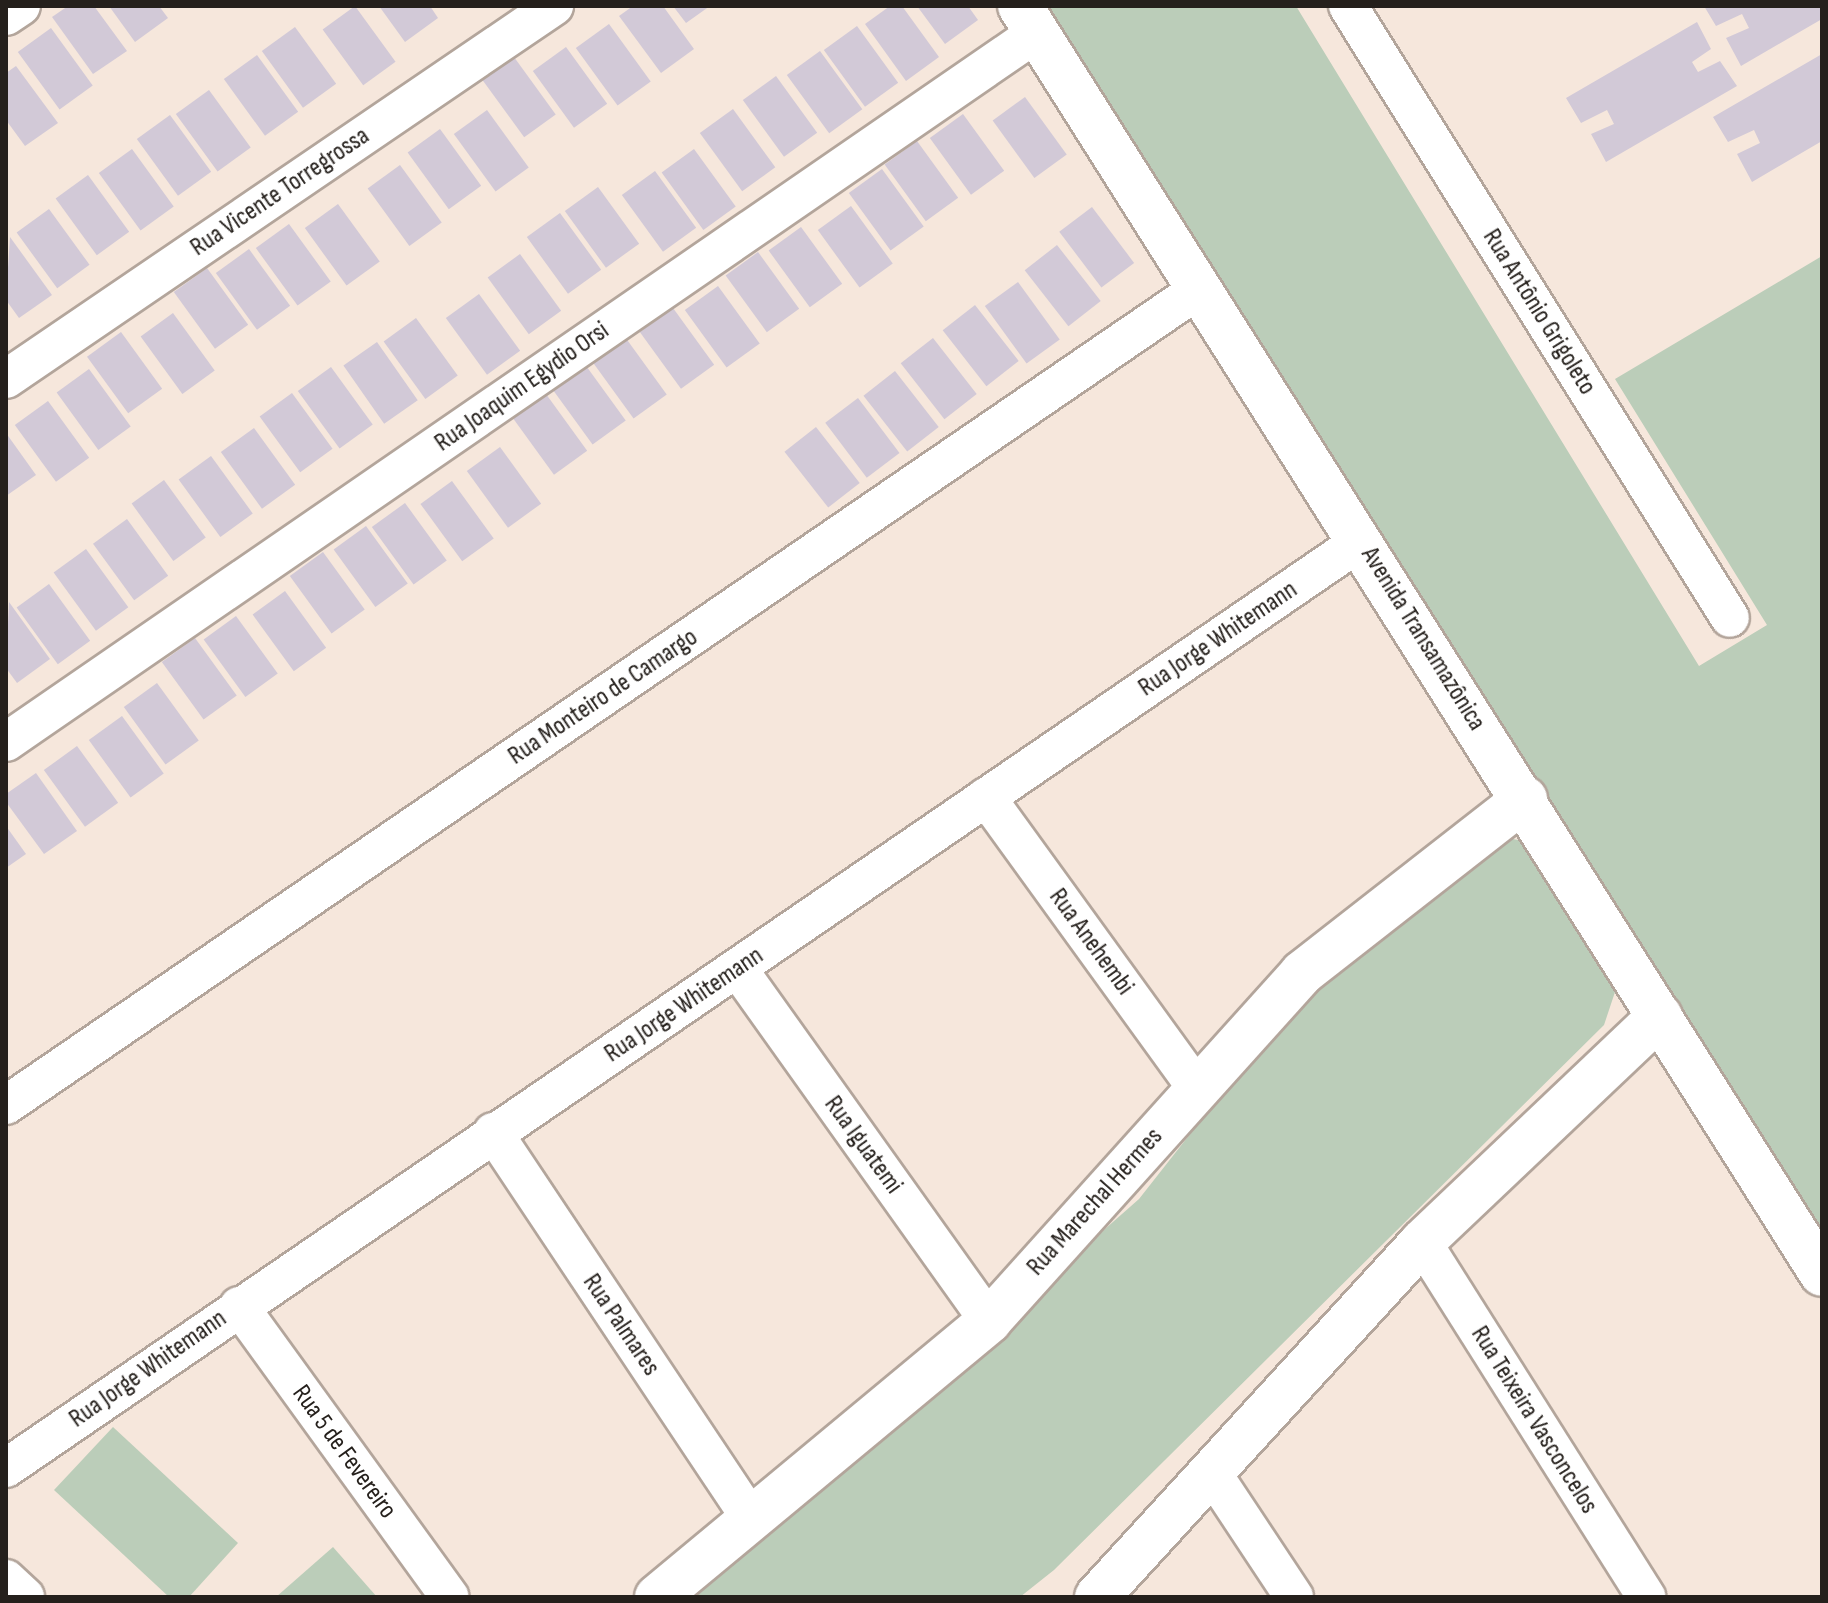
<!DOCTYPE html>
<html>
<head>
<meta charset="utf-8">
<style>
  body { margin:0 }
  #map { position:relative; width:1828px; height:1603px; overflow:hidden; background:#f6e7dc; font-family:"Sofia Sans Condensed",sans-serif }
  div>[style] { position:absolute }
  .green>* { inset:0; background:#bbcdb9 }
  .building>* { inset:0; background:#d2c9d7; transform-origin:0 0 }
  .roads { filter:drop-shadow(2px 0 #b3a59b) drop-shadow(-2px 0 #b3a59b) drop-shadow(0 2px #b3a59b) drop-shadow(0 -2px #b3a59b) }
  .minor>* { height:38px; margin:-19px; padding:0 19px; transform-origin:19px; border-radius:19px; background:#fff }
  .tertiary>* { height:44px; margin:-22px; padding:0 22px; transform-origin:22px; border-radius:22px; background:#fff }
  span { translate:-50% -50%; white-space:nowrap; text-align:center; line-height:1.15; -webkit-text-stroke:6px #fff; paint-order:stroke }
  .street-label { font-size:26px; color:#25201c }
  .frame { position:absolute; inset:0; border:8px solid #25201c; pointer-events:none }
</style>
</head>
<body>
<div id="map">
  <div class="green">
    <div style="clip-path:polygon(1042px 6px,1296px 6px,1699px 666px,1767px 625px,1615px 379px,1822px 256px,1822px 1240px)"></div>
    <div style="clip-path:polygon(1501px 837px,1530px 842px,1617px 986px,1604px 1025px,1054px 1570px,1020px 1597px,688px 1597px,1139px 1199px,1319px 970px)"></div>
    <div style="clip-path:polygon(113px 1427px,238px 1543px,189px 1597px,169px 1597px,54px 1490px)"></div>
    <div style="clip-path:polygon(333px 1547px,377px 1597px,276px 1597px)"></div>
  </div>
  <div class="building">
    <div style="clip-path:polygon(68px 6px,94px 6px,127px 51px,93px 74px,52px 17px)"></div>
    <div style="clip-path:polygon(109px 6px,159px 6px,168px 18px,135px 42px)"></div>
    <div style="left:355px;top:6px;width:69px;height:40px;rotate:54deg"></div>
    <div style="clip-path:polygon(379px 6px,430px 6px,438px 18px,405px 42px)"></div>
    <div style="clip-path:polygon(633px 6px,663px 6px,694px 49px,661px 73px,619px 16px)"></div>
    <div style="clip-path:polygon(673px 6px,710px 6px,686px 23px)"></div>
    <div style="clip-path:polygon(890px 6px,902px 6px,939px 57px,906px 81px,865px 24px)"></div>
    <div style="clip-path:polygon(917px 6px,968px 6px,978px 20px,945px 44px)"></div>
    <div style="clip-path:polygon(1704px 6px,1822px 6px,1822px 19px,1741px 66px,1726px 38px,1749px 28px,1742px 14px,1716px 26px)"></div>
    <div style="clip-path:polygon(1697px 22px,1711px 49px,1692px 62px,1698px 72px,1720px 61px,1737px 86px,1606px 162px,1591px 134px,1614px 124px,1607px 110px,1581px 123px,1566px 98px)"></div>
    <div style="left:609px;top:24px;width:71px;height:41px;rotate:54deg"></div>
    <div style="left:857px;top:26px;width:70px;height:41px;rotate:54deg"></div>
    <div style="left:295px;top:27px;width:70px;height:41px;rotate:54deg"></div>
    <div style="left:51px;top:28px;width:71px;height:41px;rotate:54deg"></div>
    <div style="left:566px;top:47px;width:70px;height:41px;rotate:54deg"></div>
    <div style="left:820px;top:51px;width:72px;height:41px;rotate:54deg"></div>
    <div style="clip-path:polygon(1822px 54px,1822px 141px,1752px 182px,1737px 154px,1760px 143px,1754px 130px,1728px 142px,1713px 117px)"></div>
    <div style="left:257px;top:55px;width:70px;height:41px;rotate:54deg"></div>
    <div style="left:514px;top:57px;width:71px;height:39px;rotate:54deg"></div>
    <div style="clip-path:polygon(16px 66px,58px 123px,25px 146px,6px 120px,6px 73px)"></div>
    <div style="left:776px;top:76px;width:70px;height:41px;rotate:54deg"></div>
    <div style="left:209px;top:90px;width:71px;height:41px;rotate:54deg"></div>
    <div style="left:1025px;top:97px;width:71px;height:40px;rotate:54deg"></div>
    <div style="left:733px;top:109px;width:72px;height:41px;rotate:54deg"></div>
    <div style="left:487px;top:110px;width:71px;height:41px;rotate:54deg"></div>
    <div style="left:963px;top:114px;width:70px;height:41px;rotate:54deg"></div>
    <div style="left:170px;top:115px;width:70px;height:41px;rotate:54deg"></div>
    <div style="left:440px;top:129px;width:70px;height:40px;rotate:54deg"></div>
    <div style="left:917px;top:141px;width:70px;height:40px;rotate:54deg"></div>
    <div style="left:132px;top:149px;width:71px;height:41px;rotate:54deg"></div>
    <div style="left:694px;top:149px;width:71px;height:40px;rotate:54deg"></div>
    <div style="left:400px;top:165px;width:71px;height:40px;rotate:54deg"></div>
    <div style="left:882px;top:169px;width:71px;height:41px;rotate:54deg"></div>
    <div style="left:655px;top:171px;width:70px;height:41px;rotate:54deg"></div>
    <div style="left:88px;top:175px;width:70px;height:40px;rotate:54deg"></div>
    <div style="left:598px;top:187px;width:70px;height:41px;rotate:54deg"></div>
    <div style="left:338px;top:204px;width:71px;height:41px;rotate:54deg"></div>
    <div style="left:851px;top:206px;width:71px;height:41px;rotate:54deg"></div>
    <div style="left:1092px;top:207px;width:70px;height:41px;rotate:53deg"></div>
    <div style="left:49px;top:209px;width:69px;height:40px;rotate:54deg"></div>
    <div style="left:560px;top:213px;width:70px;height:41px;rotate:54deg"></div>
    <div style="left:289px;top:224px;width:71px;height:41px;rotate:54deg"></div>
    <div style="left:801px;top:227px;width:70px;height:40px;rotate:54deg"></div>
    <div style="clip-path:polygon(10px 237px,52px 295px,19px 318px,6px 300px)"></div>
    <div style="left:1057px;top:245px;width:71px;height:41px;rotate:52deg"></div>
    <div style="left:249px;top:249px;width:70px;height:41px;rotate:54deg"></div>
    <div style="left:758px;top:252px;width:70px;height:40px;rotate:54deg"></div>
    <div style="left:520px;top:254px;width:70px;height:40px;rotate:54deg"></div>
    <div style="left:207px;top:268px;width:70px;height:41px;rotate:54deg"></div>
    <div style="left:1018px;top:282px;width:71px;height:41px;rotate:54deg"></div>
    <div style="left:718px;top:286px;width:71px;height:41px;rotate:54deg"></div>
    <div style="left:479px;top:294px;width:70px;height:41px;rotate:54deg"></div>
    <div style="left:975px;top:305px;width:71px;height:41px;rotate:52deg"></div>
    <div style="left:673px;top:308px;width:70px;height:41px;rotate:54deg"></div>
    <div style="left:173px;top:313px;width:71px;height:40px;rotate:54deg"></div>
    <div style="left:416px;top:318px;width:71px;height:40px;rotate:54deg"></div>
    <div style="left:121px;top:332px;width:70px;height:42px;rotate:54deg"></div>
    <div style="left:625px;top:337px;width:71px;height:41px;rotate:54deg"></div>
    <div style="left:933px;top:338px;width:71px;height:41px;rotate:52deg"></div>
    <div style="left:377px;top:342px;width:71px;height:41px;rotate:55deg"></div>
    <div style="left:584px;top:363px;width:71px;height:41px;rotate:54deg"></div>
    <div style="left:331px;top:367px;width:71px;height:41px;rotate:54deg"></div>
    <div style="left:89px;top:369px;width:71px;height:40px;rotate:54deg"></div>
    <div style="left:895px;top:371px;width:71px;height:40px;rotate:52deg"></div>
    <div style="left:292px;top:393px;width:69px;height:40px;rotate:54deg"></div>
    <div style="left:546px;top:394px;width:70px;height:41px;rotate:54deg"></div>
    <div style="left:858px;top:398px;width:69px;height:41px;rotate:53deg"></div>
    <div style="left:48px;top:401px;width:70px;height:41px;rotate:54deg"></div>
    <div style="left:816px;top:427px;width:71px;height:40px;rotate:52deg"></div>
    <div style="left:254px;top:428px;width:70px;height:41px;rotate:54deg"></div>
    <div style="clip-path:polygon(6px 433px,36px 475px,6px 496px)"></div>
    <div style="left:500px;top:447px;width:70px;height:41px;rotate:54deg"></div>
    <div style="left:211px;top:456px;width:71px;height:40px;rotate:54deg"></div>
    <div style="left:164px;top:480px;width:71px;height:40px;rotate:54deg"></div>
    <div style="left:452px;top:481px;width:71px;height:39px;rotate:54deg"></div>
    <div style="left:405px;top:503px;width:71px;height:41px;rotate:54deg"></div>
    <div style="left:127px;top:519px;width:70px;height:42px;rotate:54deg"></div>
    <div style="left:366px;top:526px;width:71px;height:40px;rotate:54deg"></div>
    <div style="left:86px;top:549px;width:72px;height:40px;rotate:54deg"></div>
    <div style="left:323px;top:552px;width:71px;height:41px;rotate:54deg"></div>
    <div style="left:49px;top:584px;width:70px;height:40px;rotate:54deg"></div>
    <div style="left:285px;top:591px;width:70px;height:40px;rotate:54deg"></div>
    <div style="clip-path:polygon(9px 602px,50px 659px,17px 683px,6px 668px)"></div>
    <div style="left:236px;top:616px;width:71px;height:40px;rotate:54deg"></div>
    <div style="left:195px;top:638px;width:71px;height:41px;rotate:54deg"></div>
    <div style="left:157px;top:683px;width:71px;height:41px;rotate:54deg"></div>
    <div style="left:122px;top:716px;width:71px;height:41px;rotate:54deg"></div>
    <div style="left:77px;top:746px;width:70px;height:41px;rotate:54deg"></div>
    <div style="clip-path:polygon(36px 773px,77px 831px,44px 854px,6px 802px,6px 794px)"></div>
    <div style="clip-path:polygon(6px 826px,26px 854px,6px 868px)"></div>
  </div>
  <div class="roads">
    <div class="minor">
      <div style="left:1348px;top:6px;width:721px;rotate:58.03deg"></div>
      <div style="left:6px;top:16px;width:18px;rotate:-34deg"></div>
      <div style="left:6px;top:379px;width:663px;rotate:-34.24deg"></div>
      <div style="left:6px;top:742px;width:1253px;rotate:-34.53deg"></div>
      <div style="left:986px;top:797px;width:359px;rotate:54.1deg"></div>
      <div style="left:738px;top:969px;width:432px;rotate:54.5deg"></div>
      <div style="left:6px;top:1105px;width:1445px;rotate:-34.37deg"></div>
      <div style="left:493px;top:1132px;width:463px;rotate:56.3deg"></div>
      <div style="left:1422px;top:1242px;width:420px;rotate:57.7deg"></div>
      <div style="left:239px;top:1306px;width:359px;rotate:54.1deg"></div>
      <div style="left:6px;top:1468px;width:1642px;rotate:-34.38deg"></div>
      <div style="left:1214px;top:1476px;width:145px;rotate:56.5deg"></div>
      <div style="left:6px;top:1579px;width:26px;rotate:43deg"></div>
    </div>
    <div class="tertiary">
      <div style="left:1020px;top:6px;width:1500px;rotate:57.69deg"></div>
      <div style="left:657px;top:1597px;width:432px;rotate:-39.7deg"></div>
      <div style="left:989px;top:1321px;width:468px;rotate:-48deg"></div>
      <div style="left:1302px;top:973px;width:283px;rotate:-38deg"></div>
      <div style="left:1097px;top:1597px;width:481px;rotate:-47.5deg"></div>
      <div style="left:1422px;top:1242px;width:328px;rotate:-43.5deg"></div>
    </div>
  </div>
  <div class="street-label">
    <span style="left:280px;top:192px;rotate:-34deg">Rua Vicente Torregrossa</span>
    <span style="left:1539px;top:312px;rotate:58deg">Rua Antônio Grigoleto</span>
    <span style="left:522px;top:387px;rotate:-35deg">Rua Joaquim Egydio Orsi</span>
    <span style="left:1218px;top:639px;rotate:-34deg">Rua Jorge Whitemann</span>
    <span style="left:1423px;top:639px;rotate:58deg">Avenida Transamazônica</span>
    <span style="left:603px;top:697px;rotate:-34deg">Rua Monteiro de Camargo</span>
    <span style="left:1091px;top:942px;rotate:54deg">Rua Anehembi</span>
    <span style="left:684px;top:1005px;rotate:-34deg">Rua Jorge Whitemann</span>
    <span style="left:863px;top:1145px;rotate:54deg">Rua Iguatemi</span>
    <span style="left:1095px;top:1202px;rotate:-48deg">Rua Marechal Hermes</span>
    <span style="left:621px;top:1325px;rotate:56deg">Rua Palmares</span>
    <span style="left:148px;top:1369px;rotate:-35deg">Rua Jorge Whitemann</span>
    <span style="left:1534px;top:1420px;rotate:58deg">Rua Teixeira Vasconcelos</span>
    <span style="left:344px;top:1452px;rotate:54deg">Rua 5 de Fevereiro</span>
  </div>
  <div class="frame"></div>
</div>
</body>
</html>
